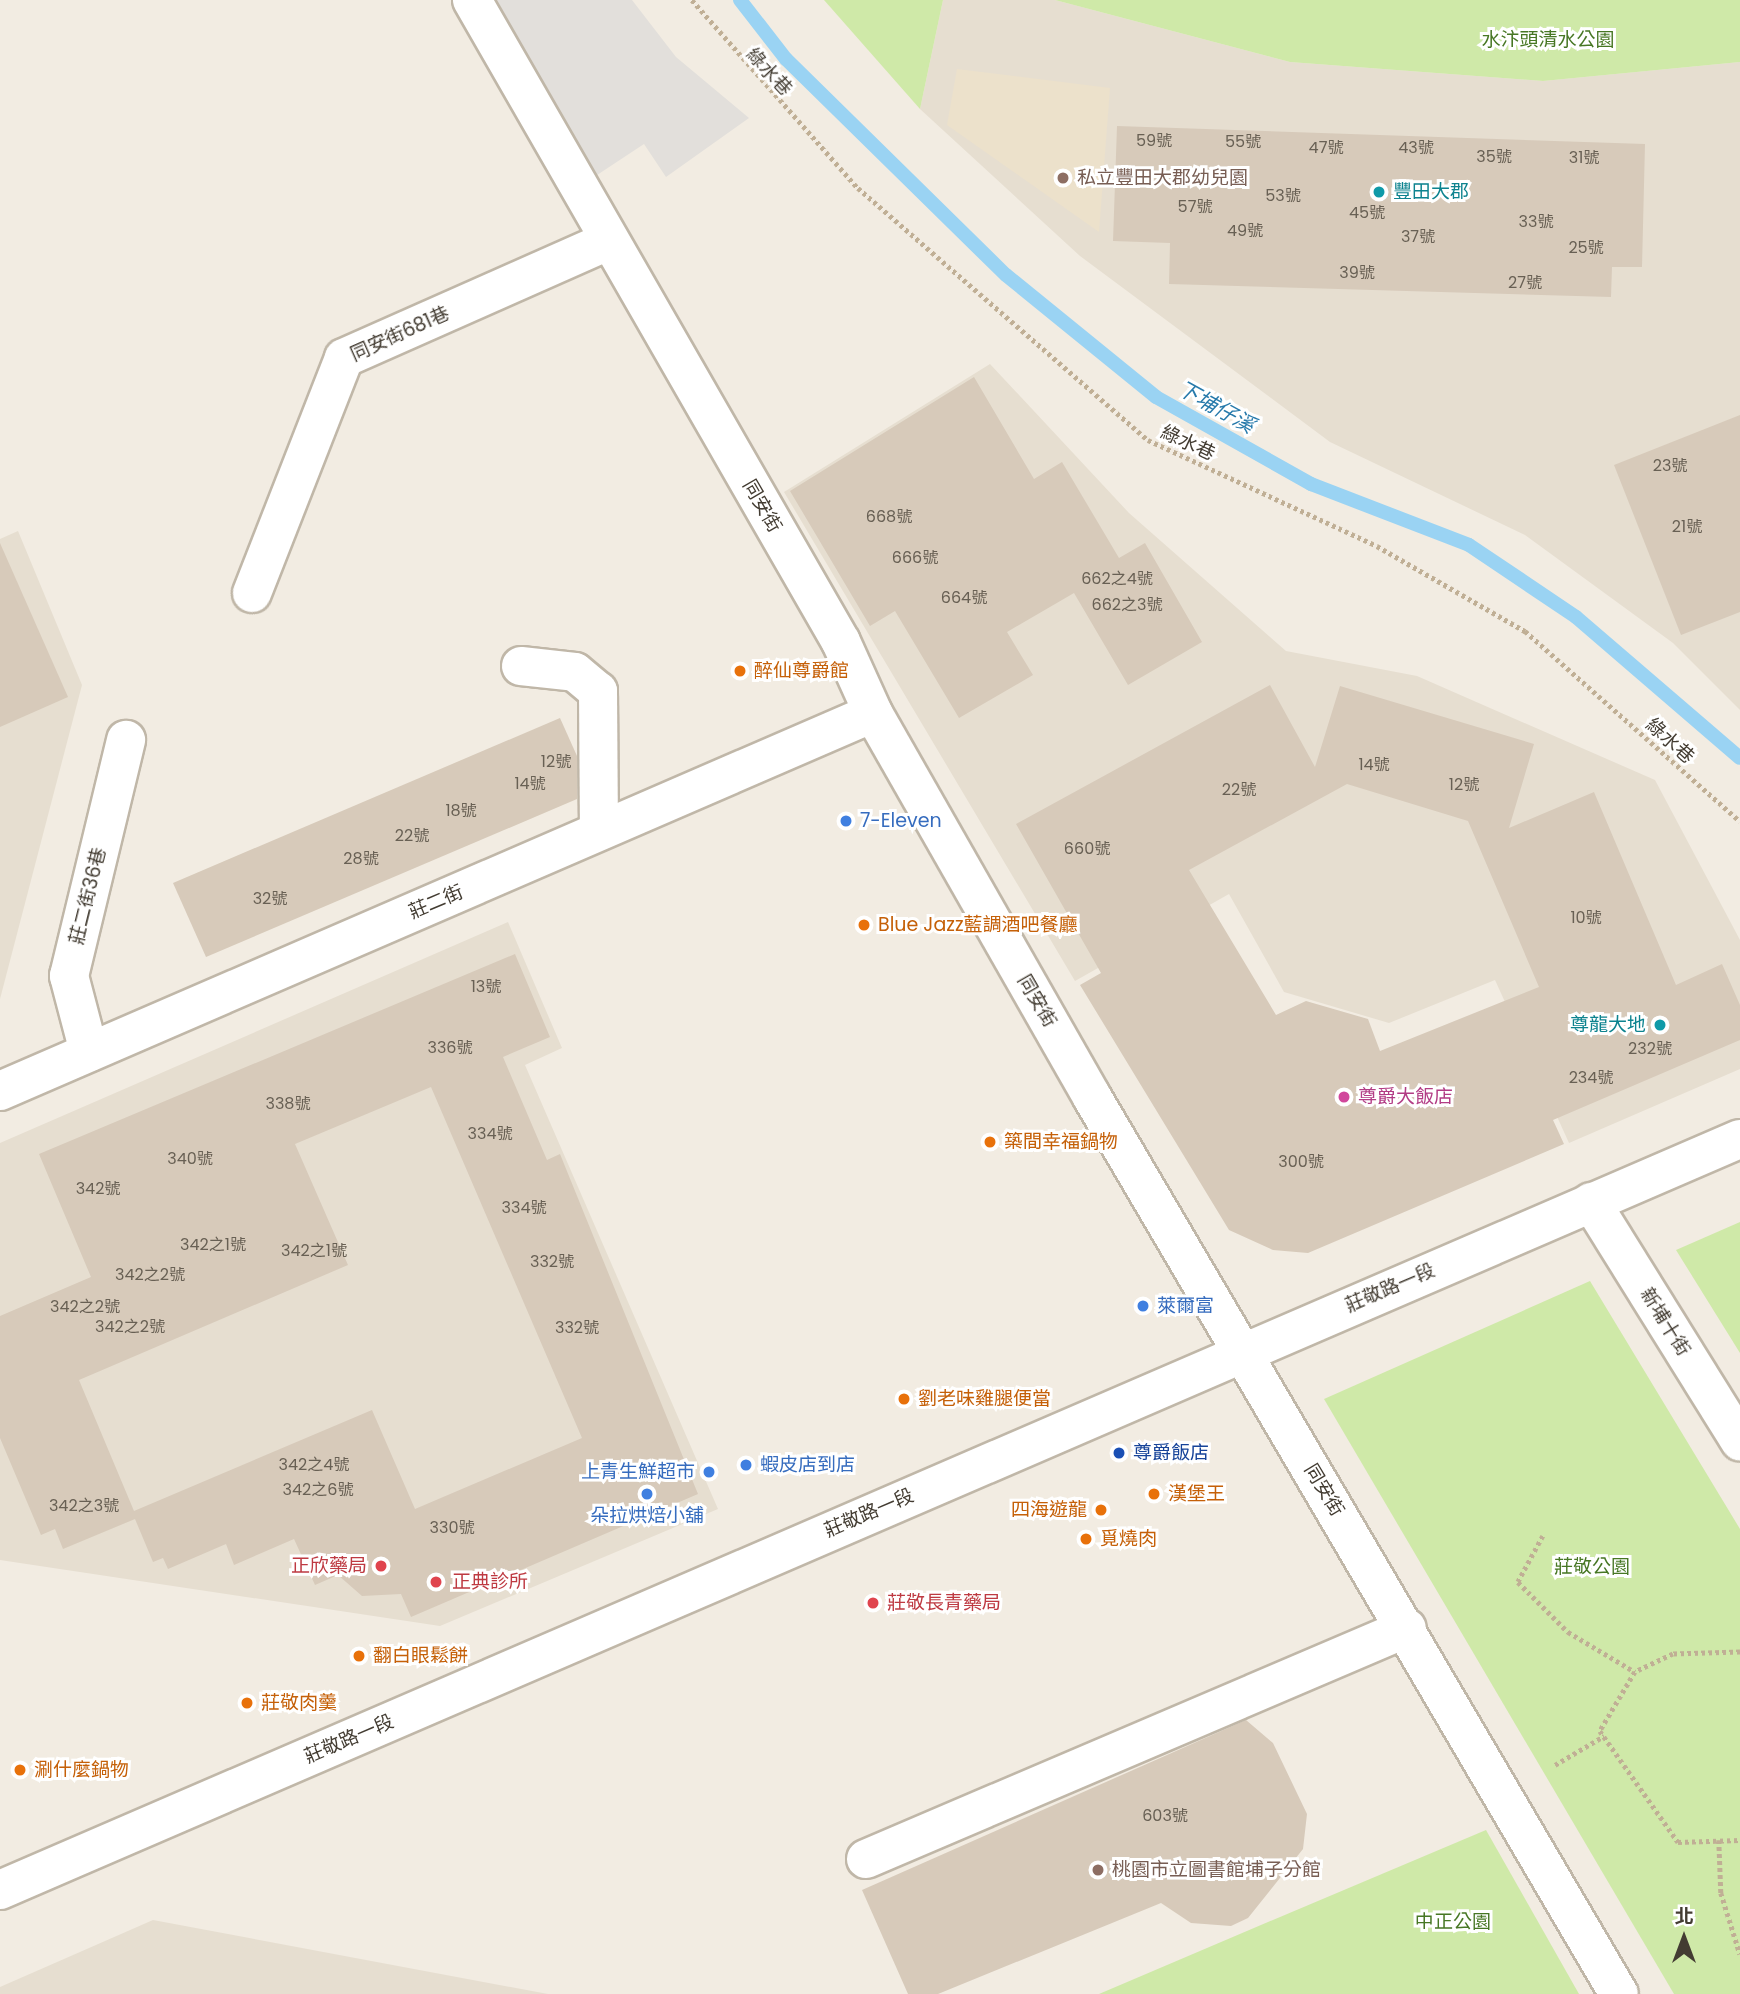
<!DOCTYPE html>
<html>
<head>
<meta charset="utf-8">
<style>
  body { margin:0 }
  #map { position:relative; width:1740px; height:1994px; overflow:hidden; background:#f2ece2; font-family:Poppins,"Noto Sans TC",sans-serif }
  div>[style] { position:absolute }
  .residential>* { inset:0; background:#e6ded0 }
  .education>* { inset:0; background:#ece1cb }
  .green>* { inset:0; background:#cfe9a8 }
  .parking>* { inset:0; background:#e2dfdb }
  .stream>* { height:14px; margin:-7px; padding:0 7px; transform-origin:7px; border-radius:7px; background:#9ad3f3 }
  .building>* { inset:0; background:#d7caba }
  .path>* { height:4.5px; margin-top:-2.25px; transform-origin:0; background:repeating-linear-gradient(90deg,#c0af95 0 3.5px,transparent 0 7px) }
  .roads { filter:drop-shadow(2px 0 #c0b7a8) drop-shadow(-2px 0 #c0b7a8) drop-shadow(0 2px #c0b7a8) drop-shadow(0 -2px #c0b7a8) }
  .minor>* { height:38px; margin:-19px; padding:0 19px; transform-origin:19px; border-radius:19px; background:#fff }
  .dots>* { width:19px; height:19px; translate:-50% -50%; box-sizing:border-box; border:4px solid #fff; border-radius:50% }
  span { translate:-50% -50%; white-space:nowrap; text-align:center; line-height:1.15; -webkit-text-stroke:6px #fff; paint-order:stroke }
  .number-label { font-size:16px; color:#686054 }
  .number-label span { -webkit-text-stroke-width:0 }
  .park-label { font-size:19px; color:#477724 }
  .street-label { font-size:19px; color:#433c32 }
  .education-label { font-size:19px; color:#785e54 }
  .left { translate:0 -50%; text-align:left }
  .culture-label { font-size:19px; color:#0d838f }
  .right { translate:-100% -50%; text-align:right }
  .food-label { font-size:19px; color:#c56008 }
  .shop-label { font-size:19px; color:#366cbe }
  .hotel-label { font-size:19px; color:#b23c85 }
  .transit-label { font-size:19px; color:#164399 }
  .health-label { font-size:19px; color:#be3a42 }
  .water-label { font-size:21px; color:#277aab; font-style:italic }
  .north { position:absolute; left:1649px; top:1903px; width:70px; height:70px; -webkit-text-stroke:5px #fff; paint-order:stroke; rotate:0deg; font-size:19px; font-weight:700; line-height:28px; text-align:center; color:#433c32 }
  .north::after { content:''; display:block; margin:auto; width:24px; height:32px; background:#433c32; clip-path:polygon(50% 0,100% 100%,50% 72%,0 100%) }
</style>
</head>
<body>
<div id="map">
  <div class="residential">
    <div style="clip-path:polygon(943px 0,1055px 0,1290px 62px,1543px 81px,1740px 62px,1740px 710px,1673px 643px,1525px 535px,1330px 442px,1080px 256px,920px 109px)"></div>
    <div style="clip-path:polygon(990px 364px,1129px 513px,1286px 651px,1417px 676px,1655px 780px,1740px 940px,1740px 1069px,1569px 1143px,1495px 980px,1389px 1023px,1284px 992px,1229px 894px,1075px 981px,784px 492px)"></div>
    <div style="clip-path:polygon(18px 531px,82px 685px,0 999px,0 539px)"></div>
    <div style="clip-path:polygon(508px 922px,562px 1048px,525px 1065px,718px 1509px,440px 1626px,0 1560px,0 1143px)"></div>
    <div style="clip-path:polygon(153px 1920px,548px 1994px,0 1994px,0 1987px)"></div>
  </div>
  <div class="education">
    <div style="clip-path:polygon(957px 69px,1110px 88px,1099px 232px,947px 125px)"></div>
  </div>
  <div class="green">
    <div style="clip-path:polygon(824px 0,943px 0,920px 109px)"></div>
    <div style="clip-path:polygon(1055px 0,1740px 0,1740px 62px,1543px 81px,1290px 62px)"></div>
    <div style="clip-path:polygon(1740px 1222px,1740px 1353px,1676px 1250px)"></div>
    <div style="clip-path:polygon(1590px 1281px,1740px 1529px,1740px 1994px,1674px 1994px,1324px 1399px)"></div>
    <div style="clip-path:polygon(1486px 1830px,1579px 1994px,1099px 1994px,1268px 1922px)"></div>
  </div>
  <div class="parking">
    <div style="clip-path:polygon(497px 0,632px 0,676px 57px,749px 118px,666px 177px,644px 144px,591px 179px)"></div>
  </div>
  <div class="stream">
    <div style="left:740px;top:0;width:75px;rotate:52.1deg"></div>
    <div style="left:786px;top:59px;width:308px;rotate:44.5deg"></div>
    <div style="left:1006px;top:275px;width:193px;rotate:39.1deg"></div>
    <div style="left:1156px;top:397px;width:178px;rotate:29.3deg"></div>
    <div style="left:1311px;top:484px;width:169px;rotate:21.1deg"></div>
    <div style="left:1469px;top:545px;width:129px;rotate:33.9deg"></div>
    <div style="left:1576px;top:617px;width:216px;rotate:40.7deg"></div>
  </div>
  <div class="building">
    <div style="clip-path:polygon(1117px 126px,1645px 144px,1642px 267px,1612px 267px,1611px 297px,1169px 284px,1170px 243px,1113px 241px)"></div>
    <div style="clip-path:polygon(974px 377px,1034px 479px,1062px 462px,1119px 558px,1145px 543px,1202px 642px,1128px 685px,1074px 593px,1007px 632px,1033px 675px,959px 718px,895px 611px,870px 626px,790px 491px)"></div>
    <div style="clip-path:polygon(1740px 415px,1740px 612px,1681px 635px,1614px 465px)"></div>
    <div style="clip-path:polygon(0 543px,68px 697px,0 727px)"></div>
    <div style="clip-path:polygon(evenodd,1270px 685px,1315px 767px,1340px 686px,1534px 744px,1509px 828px,1594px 792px,1676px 985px,1722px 964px,1740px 1005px,1740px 1040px,1553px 1120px,1564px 1144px,1308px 1253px,1273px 1250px,1229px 1230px,1080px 985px,1101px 973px,1016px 824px,1270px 685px,1347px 784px,1468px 821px,1539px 987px,1380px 1051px,1368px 1019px,1306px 1001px,1276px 1015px,1189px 870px,1347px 784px)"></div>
    <div style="clip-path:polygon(560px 718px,577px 756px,577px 799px,206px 957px,173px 883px)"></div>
    <div style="clip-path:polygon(evenodd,515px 954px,550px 1037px,503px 1057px,547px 1160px,560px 1154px,698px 1494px,411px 1617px,401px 1594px,362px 1596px,338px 1575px,315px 1585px,294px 1539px,234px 1565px,226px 1544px,168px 1569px,163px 1558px,153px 1562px,135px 1519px,63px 1549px,55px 1529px,41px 1535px,0 1438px,0 1316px,91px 1277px,39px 1154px,515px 954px,431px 1087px,582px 1438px,415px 1509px,372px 1410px,134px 1511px,79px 1380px,348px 1265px,295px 1144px,431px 1087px)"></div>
    <div style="clip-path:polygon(1246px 1720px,1273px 1743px,1307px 1814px,1303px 1849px,1248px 1918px,1231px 1926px,1191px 1923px,1161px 1903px,938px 1994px,908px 1994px,862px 1890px)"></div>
  </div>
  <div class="path">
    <div style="left:692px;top:0;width:251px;rotate:48.6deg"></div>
    <div style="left:858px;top:188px;width:384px;rotate:41deg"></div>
    <div style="left:1148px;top:440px;width:252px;rotate:24.8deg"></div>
    <div style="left:1377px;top:546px;width:171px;rotate:29.9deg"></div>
    <div style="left:1525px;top:631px;width:287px;rotate:41.5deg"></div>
    <div style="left:1543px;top:1536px;width:52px;rotate:118.5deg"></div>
    <div style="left:1518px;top:1582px;width:71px;rotate:45deg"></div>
    <div style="left:1568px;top:1632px;width:78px;rotate:30.8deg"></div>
    <div style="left:1740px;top:1652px;width:67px;rotate:178.3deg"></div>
    <div style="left:1673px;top:1654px;width:42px;rotate:154.7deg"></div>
    <div style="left:1635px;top:1672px;width:69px;rotate:120.7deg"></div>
    <div style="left:1600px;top:1731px;width:136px;rotate:54.9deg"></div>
    <div style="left:1678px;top:1842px;width:62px;rotate:-1.8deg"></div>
    <div style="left:1555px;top:1765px;width:57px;rotate:-30.6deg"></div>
    <div style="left:1719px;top:1840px;width:53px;rotate:87.8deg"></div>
    <div style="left:1721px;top:1893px;width:64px;rotate:72.7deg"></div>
  </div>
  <div class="roads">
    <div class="minor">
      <div style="left:472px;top:0;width:740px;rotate:60.11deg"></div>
      <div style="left:841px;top:642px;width:78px;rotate:65.7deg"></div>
      <div style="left:873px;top:713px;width:442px;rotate:60.3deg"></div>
      <div style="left:1092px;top:1097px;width:1040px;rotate:59.57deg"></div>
      <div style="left:252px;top:593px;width:252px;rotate:-68.6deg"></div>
      <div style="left:344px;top:358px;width:289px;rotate:-23.9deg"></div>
      <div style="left:521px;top:666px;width:54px;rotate:6.3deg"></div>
      <div style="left:575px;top:672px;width:30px;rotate:40deg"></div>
      <div style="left:598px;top:691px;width:140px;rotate:89.6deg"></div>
      <div style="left:89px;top:1052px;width:79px;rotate:-104.7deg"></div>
      <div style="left:69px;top:976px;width:243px;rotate:-76.4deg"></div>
      <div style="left:0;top:1091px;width:951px;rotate:-23.41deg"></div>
      <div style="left:1591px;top:1202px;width:282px;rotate:58.1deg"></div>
      <div style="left:866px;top:1859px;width:588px;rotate:-23.12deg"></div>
      <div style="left:0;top:1890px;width:1895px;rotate:-23.35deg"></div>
    </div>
  </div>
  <div class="dots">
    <div style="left:1063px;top:178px;background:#8d6e63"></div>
    <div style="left:1379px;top:192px;background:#0f9aa8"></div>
    <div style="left:740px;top:671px;background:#e8710a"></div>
    <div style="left:846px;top:821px;background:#3f7fe0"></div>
    <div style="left:864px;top:925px;background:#e8710a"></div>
    <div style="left:1660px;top:1025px;background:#0f9aa8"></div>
    <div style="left:1344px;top:1097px;background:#d1479c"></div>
    <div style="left:990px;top:1142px;background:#e8710a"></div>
    <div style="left:1143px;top:1306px;background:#3f7fe0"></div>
    <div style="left:904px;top:1399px;background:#e8710a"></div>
    <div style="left:1119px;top:1453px;background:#1a4fb4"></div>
    <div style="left:746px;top:1465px;background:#3f7fe0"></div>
    <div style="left:709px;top:1472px;background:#3f7fe0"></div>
    <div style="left:647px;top:1494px;background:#3f7fe0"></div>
    <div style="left:1154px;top:1494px;background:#e8710a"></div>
    <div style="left:1101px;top:1510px;background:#e8710a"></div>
    <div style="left:1086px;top:1539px;background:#e8710a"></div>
    <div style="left:381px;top:1566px;background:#e0444e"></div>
    <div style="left:436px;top:1582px;background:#e0444e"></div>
    <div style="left:873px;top:1603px;background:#e0444e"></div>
    <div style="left:359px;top:1656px;background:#e8710a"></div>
    <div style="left:247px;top:1703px;background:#e8710a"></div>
    <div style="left:20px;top:1770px;background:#e8710a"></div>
    <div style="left:1098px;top:1870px;background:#8d6e63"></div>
  </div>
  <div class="number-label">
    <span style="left:1154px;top:141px">59號</span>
    <span style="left:1243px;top:142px">55號</span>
    <span style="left:1326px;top:148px">47號</span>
    <span style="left:1416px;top:148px">43號</span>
    <span style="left:1494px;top:157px">35號</span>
    <span style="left:1584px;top:158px">31號</span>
    <span style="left:1283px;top:196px">53號</span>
    <span style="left:1195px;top:207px">57號</span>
    <span style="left:1367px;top:213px">45號</span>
    <span style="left:1536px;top:222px">33號</span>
    <span style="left:1245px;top:231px">49號</span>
    <span style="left:1418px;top:237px">37號</span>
    <span style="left:1586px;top:248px">25號</span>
    <span style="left:1357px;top:273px">39號</span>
    <span style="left:1525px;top:283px">27號</span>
    <span style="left:1670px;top:466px">23號</span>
    <span style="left:889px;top:517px">668號</span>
    <span style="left:1687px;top:527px">21號</span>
    <span style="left:915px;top:558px">666號</span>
    <span style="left:1117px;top:579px">662之4號</span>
    <span style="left:964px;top:598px">664號</span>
    <span style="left:1127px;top:605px">662之3號</span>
    <span style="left:556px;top:762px">12號</span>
    <span style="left:1374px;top:765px">14號</span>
    <span style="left:530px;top:784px">14號</span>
    <span style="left:1464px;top:785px">12號</span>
    <span style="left:1239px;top:790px">22號</span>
    <span style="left:461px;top:811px">18號</span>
    <span style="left:412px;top:836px">22號</span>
    <span style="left:1087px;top:849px">660號</span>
    <span style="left:361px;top:859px">28號</span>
    <span style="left:270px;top:899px">32號</span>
    <span style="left:1586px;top:918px">10號</span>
    <span style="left:486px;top:987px">13號</span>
    <span style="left:450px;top:1048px">336號</span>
    <span style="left:1650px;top:1049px">232號</span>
    <span style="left:1591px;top:1078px">234號</span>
    <span style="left:288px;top:1104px">338號</span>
    <span style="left:490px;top:1134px">334號</span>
    <span style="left:190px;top:1159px">340號</span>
    <span style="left:1301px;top:1162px">300號</span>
    <span style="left:98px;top:1189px">342號</span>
    <span style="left:524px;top:1208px">334號</span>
    <span style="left:213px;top:1245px">342之1號</span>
    <span style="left:314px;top:1251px">342之1號</span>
    <span style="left:552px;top:1262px">332號</span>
    <span style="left:150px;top:1275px">342之2號</span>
    <span style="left:85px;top:1307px">342之2號</span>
    <span style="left:130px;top:1327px">342之2號</span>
    <span style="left:577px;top:1328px">332號</span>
    <span style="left:314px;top:1465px">342之4號</span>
    <span style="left:318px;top:1490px">342之6號</span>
    <span style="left:84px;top:1506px">342之3號</span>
    <span style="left:452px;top:1528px">330號</span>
    <span style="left:1165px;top:1816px">603號</span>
  </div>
  <div class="park-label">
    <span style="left:1548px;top:40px">水汴頭清水公園</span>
    <span style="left:1592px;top:1567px">莊敬公園</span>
    <span style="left:1453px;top:1922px">中正公園</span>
  </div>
  <div class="street-label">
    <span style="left:769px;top:72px;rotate:47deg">綠水巷</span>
    <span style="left:400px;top:334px;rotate:-24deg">同安街681巷</span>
    <span style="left:1188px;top:443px;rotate:25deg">綠水巷</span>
    <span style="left:762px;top:506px;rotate:60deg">同安街</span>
    <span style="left:1670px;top:741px;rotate:42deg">綠水巷</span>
    <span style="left:88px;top:896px;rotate:-76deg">莊二街36巷</span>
    <span style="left:436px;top:902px;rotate:-23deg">莊二街</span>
    <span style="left:1037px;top:1001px;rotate:60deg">同安街</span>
    <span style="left:1390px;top:1288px;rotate:-23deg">莊敬路一段</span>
    <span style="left:1665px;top:1322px;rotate:58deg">新埔十街</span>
    <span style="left:1324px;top:1490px;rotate:59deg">同安街</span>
    <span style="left:869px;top:1513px;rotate:-23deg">莊敬路一段</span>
    <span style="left:349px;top:1739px;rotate:-23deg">莊敬路一段</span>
  </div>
  <div class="education-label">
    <span class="left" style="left:1077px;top:178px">私立豐田大郡幼兒園</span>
    <span class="left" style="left:1112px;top:1870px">桃園市立圖書館埔子分館</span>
  </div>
  <div class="culture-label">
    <span class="left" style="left:1393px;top:192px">豐田大郡</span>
    <span class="right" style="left:1646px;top:1025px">尊龍大地</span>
  </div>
  <div class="food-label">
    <span class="left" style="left:754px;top:671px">醉仙尊爵館</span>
    <span class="left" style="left:878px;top:925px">Blue Jazz藍調酒吧餐廳</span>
    <span class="left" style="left:1004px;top:1142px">築間幸福鍋物</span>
    <span class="left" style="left:918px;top:1399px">劉老味雞腿便當</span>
    <span class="left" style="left:1168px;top:1494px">漢堡王</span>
    <span class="right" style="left:1087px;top:1510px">四海遊龍</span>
    <span class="left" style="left:1100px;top:1539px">覓燒肉</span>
    <span class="left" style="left:373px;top:1656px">翻白眼鬆餅</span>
    <span class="left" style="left:261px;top:1703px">莊敬肉羹</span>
    <span class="left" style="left:34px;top:1770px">涮什麼鍋物</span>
  </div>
  <div class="shop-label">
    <span class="left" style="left:860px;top:821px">7-Eleven</span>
    <span class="left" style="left:1157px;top:1306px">萊爾富</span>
    <span class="left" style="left:760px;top:1465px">蝦皮店到店</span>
    <span class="right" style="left:695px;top:1472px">上青生鮮超市</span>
    <span style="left:647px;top:1516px">朵拉烘焙小舖</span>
  </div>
  <div class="hotel-label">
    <span class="left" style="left:1358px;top:1097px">尊爵大飯店</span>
  </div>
  <div class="transit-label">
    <span class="left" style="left:1133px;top:1453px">尊爵飯店</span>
  </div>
  <div class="health-label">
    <span class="right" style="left:367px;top:1566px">正欣藥局</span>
    <span class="left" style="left:452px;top:1582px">正典診所</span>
    <span class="left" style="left:887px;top:1603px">莊敬長青藥局</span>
  </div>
  <div class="water-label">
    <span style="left:1216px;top:407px;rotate:29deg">下埔仔溪</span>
  </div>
  <div class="north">北</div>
</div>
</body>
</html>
